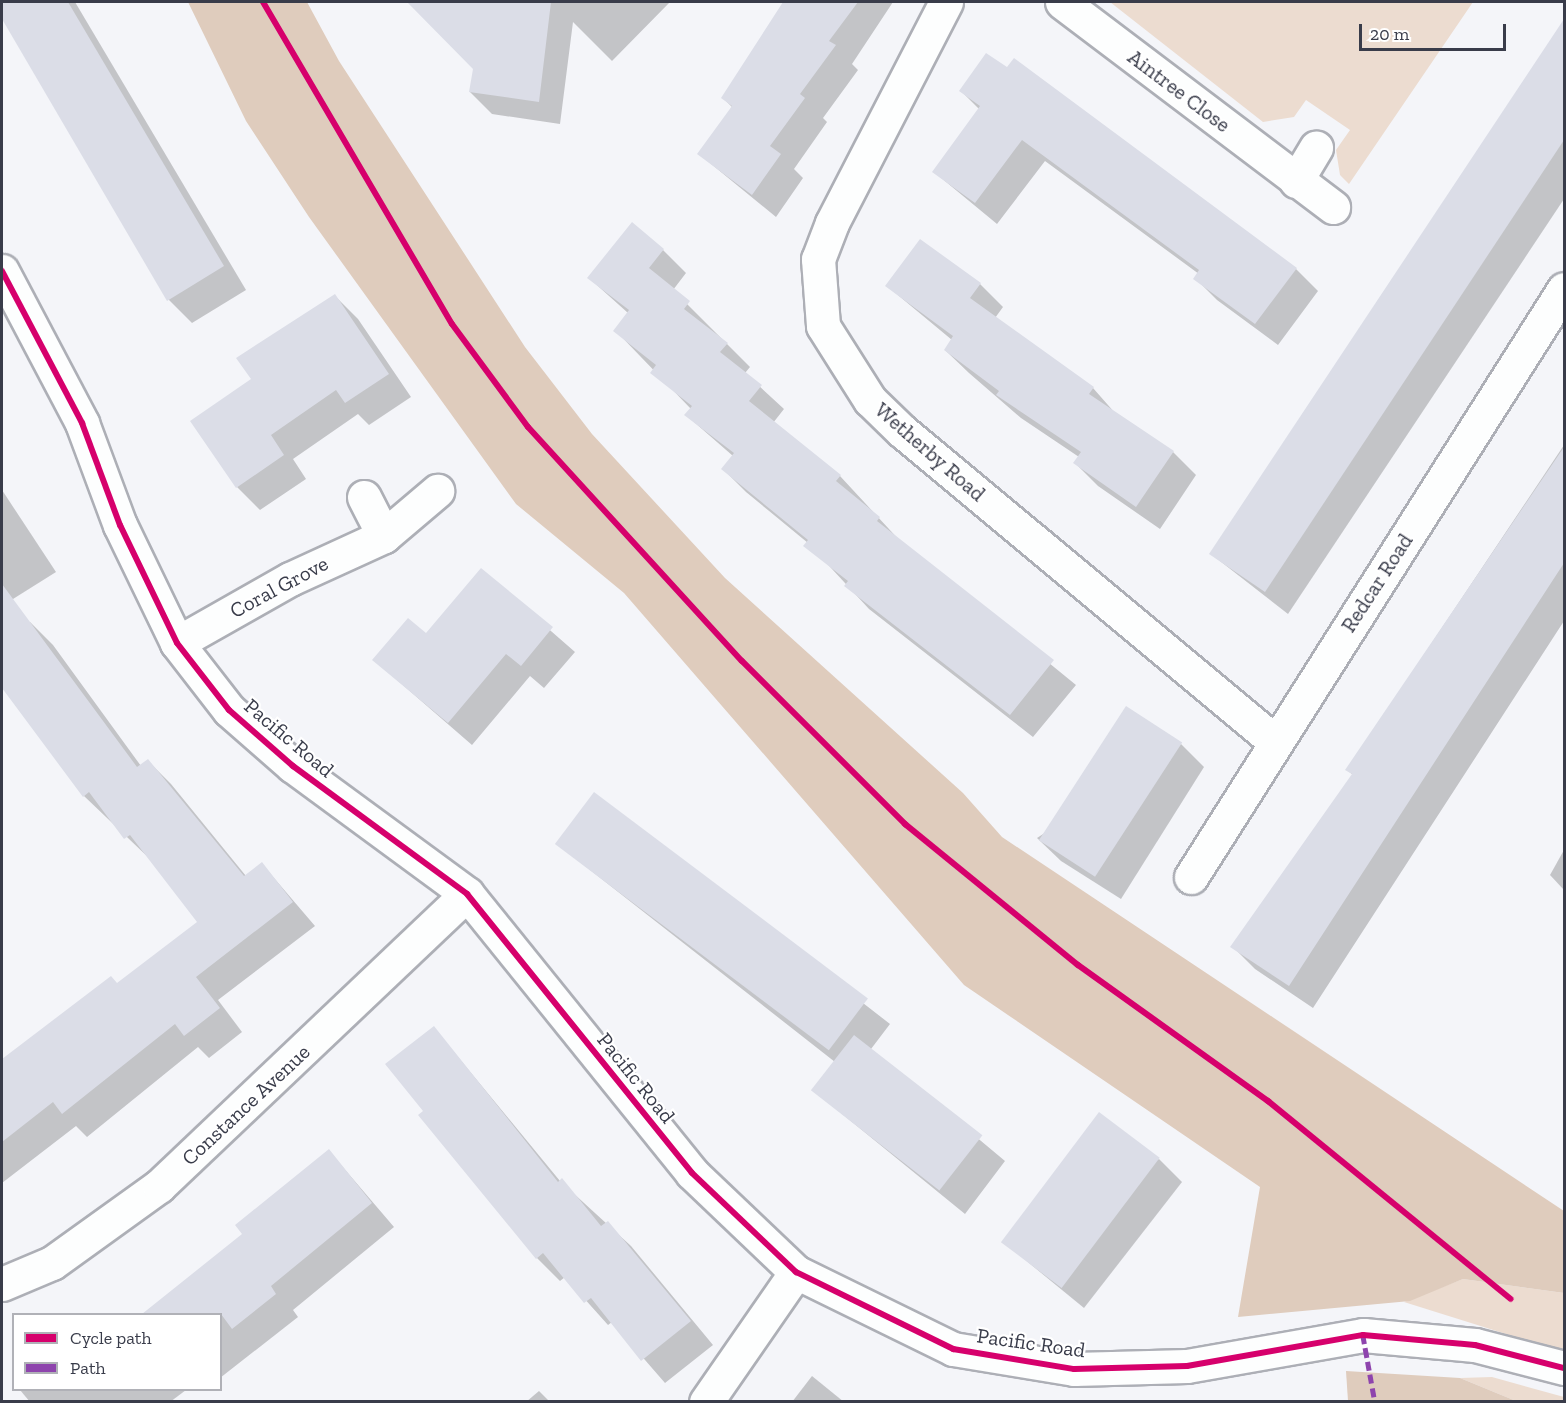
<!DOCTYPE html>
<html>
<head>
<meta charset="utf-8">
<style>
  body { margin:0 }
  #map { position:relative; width:1566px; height:1403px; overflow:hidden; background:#f4f5f9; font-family:"Zilla Slab",serif }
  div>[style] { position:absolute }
  .green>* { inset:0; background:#ecdcd0 }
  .forest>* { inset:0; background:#dfccbd }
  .shadow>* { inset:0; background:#0003 }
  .building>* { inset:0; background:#dbdde7; transform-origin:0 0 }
  .roads { filter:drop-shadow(2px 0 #adafb6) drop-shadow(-2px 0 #adafb6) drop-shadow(0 2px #adafb6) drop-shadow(0 -2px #adafb6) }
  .street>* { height:33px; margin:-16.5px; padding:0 16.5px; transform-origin:16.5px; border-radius:16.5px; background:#fdfefe }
  .quiet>* { height:4.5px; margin-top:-2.25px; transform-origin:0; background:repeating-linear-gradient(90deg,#8e44ad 0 9px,transparent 0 13.5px) }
  .cycleway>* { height:6px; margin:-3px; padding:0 3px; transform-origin:3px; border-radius:3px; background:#d6006c }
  span { translate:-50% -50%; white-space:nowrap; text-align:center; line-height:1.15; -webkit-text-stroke:4.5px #fff; paint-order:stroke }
  .street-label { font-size:21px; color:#393c4a }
  .frame { position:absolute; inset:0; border:3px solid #393c4a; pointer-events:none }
  .legend { position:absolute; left:12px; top:1313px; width:210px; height:78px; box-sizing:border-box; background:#fff; border:2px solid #b0b1b7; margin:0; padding:8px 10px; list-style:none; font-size:18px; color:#393c4a }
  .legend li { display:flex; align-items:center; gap:12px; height:30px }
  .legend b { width:30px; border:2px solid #b0b1b7 }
  .scale { position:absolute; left:1359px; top:24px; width:147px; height:27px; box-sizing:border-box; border:3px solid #393c4a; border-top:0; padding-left:8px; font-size:18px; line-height:21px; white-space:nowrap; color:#393c4a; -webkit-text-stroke:4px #fff; paint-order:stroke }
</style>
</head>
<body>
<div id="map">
  <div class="green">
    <div style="clip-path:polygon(1110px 2px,1473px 2px,1349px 184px,1340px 175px,1336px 150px,1350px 130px,1306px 100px,1294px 117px,1263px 122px)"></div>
    <div style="clip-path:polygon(1463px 1279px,1564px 1293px,1564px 1352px,1404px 1302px)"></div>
    <div style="clip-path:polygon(1492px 1377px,1564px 1397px,1564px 1401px,1516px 1401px,1460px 1378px)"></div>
  </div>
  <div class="forest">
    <div style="clip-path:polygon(188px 2px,307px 2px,339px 61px,525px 347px,592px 434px,725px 578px,963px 793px,1002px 837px,1564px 1211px,1564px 1293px,1463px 1279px,1410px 1301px,1238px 1317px,1260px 1187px,964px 985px,624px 593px,516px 504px,309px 217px,246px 121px)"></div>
    <div style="clip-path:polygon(1346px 1371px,1460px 1378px,1516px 1401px,1348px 1401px)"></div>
  </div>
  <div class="shadow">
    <div style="clip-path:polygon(16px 2px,75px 2px,246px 290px,192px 323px,169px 300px,2px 16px)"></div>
    <div style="clip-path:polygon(413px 2px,519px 2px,527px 10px,535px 2px,670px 2px,612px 61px,573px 22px,560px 124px,492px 114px,470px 92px,474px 68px)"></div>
    <div style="clip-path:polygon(784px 2px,893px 2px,852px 64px,858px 70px,823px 118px,827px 122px,794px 169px,803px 178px,776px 217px,699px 154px,733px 108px,723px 98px)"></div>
    <div style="clip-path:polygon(1548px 46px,1564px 57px,1564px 199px,1288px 614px,1211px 554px)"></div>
    <div style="clip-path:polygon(961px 91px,1296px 269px,1318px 291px,1278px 345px,1217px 300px,1195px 278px,1199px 274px,1045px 161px,997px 224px,934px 172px,980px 110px)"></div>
    <div style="clip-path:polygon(663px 250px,686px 273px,673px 290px,750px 367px,745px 373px,784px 409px,773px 423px,840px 476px,901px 542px,1076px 685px,1033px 737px,869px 609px,808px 543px,746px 492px,723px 469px,733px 456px,686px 415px,691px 409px,615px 330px,628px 313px,589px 278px)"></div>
    <div style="clip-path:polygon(980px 284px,1003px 307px,995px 318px,1093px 388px,1115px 413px,1173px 452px,1196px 475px,1160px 529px,1098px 486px,1075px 463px,1079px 457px,1021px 418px,969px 373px,945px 350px,952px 340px,887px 286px)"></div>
    <div style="clip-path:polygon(335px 296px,358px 319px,411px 397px,369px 425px,358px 414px,293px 459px,306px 479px,260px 510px,237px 487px,253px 380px)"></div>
    <div style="clip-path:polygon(1564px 445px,1564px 621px,1313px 1008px,1255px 969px,1232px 946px,1353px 775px,1347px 770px)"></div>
    <div style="clip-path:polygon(2px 490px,56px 572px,5px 604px,2px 600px)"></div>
    <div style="clip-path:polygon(481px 570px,575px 652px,544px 688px,530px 676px,472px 745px,374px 660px,426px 635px)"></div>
    <div style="clip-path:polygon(30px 622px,53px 645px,141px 766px,148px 761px,171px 784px,246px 876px,262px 864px,315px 926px,218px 1000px,242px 1032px,209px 1058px,198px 1047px,87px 1137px,76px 1126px,2px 1183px,2px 1061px,111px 978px,118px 985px,199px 923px,151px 860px,84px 796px,2px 687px,2px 644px)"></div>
    <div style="clip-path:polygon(1181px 744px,1204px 767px,1121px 899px,1061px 861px,1037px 838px)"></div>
    <div style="clip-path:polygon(594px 794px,890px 1024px,871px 1049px,1005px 1161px,965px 1214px,814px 1091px,835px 1062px,557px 844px)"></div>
    <div style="clip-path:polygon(1564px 850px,1564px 890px,1550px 875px)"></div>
    <div style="clip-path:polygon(434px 1028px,560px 1181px,631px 1246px,713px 1345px,665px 1383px,612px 1322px,608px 1325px,565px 1277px,560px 1281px,537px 1258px,425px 1111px)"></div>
    <div style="clip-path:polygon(329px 1151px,394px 1227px,293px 1310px,298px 1317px,220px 1378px,220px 1314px,143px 1314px,244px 1234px)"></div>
    <div style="clip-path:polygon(1159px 1159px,1182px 1182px,1084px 1308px,1007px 1245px)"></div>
    <div style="clip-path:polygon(812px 1376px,844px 1402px,792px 1402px)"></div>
    <div style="clip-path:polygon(20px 1390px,186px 1390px,170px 1402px,30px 1402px)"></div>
    <div style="clip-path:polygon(539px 1391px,550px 1402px,526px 1402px)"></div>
  </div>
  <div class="building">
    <div style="clip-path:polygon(2px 2px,68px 2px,224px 266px,167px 301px,2px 19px)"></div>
    <div style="clip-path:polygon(407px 2px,551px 2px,539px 102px,469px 92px,473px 69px)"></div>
    <div style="clip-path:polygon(783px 2px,858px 2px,829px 41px,836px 45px,800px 94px,805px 98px,770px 146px,781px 154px,752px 195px,697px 154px,732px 106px,721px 98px)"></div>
    <div style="clip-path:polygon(1564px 19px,1564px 140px,1265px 592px,1209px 554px)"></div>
    <div style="clip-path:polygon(986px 53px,1007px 67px,1014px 58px,1297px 268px,1255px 324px,1193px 279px,1199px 270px,1022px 140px,975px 203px,932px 172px,980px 106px,959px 91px)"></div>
    <div style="clip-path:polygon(632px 222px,664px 249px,649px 268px,690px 301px,684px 309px,728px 343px,720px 352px,762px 385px,749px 401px,841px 475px,836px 481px,880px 517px,877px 521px,1054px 660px,1010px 715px,844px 586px,848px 581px,803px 546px,808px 540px,721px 469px,734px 453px,684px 415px,692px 406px,650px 373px,656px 365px,613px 331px,629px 310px,587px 278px)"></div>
    <div style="clip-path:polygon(920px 239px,981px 283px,970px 298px,1094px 387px,1089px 394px,1174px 451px,1136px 507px,1073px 463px,1081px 452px,996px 395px,999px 391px,944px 350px,953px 336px,885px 286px)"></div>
    <div style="clip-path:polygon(335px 294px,389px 374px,345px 403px,336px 390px,271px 435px,284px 455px,236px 488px,190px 421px,251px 379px,236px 358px)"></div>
    <div style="clip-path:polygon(1564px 447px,1564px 563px,1289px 986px,1230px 947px,1352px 774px,1345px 770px)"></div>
    <div style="clip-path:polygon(481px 568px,553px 627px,521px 666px,506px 654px,448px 723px,372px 660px,408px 618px,426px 633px)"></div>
    <div style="clip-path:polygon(2px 584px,137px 767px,148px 759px,244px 876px,262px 862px,293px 902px,196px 977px,220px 1008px,184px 1036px,175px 1024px,62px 1114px,53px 1102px,2px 1142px,2px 1059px,111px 976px,117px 983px,197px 922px,130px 835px,124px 839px,89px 792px,83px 797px,2px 688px)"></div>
    <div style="left:1126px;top:706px;width:67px;height:160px;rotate:33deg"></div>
    <div style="left:594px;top:792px;width:343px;height:65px;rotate:37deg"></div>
    <div style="clip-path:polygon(434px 1026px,558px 1182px,562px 1178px,601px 1226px,608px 1221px,691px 1321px,641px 1361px,591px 1298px,584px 1303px,543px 1253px,536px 1259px,418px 1115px,423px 1111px,385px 1064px)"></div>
    <div style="left:854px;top:1035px;width:163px;height:70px;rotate:38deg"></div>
    <div style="left:1099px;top:1112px;width:76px;height:163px;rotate:37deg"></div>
    <div style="clip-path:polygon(329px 1149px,372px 1203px,271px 1286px,276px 1294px,232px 1329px,221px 1314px,142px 1314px,242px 1234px,235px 1225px)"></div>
  </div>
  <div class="roads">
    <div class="street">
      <div style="left:946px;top:2px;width:249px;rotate:117.3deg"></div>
      <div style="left:832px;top:223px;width:39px;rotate:111deg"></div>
      <div style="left:818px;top:259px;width:67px;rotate:85.7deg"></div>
      <div style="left:823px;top:326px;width:88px;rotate:57.6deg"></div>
      <div style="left:870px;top:400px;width:45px;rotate:44.1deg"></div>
      <div style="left:902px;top:431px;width:486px;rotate:39.8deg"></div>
      <div style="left:1062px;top:2px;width:340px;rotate:37.1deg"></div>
      <div style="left:1296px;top:181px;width:39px;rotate:-59deg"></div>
      <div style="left:2px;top:271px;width:172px;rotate:62.2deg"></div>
      <div style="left:82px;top:423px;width:109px;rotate:69.6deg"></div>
      <div style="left:120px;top:525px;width:131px;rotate:64.2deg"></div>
      <div style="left:177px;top:643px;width:85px;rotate:52.2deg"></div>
      <div style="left:229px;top:710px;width:85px;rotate:41.2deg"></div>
      <div style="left:293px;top:766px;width:216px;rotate:36.3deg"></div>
      <div style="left:467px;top:894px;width:358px;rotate:51.1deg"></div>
      <div style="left:692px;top:1173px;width:144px;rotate:43.6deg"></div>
      <div style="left:796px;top:1272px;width:175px;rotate:26.1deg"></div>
      <div style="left:953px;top:1349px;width:123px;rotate:9.4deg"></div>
      <div style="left:1074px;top:1369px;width:113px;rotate:-1.5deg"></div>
      <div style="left:1187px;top:1366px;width:179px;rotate:-10deg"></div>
      <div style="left:1363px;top:1335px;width:112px;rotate:5.1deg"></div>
      <div style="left:1475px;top:1345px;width:92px;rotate:14.5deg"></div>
      <div style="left:364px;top:497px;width:44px;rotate:62.9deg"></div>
      <div style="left:177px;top:643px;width:130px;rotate:-29.5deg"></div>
      <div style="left:290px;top:579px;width:103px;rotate:-24.6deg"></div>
      <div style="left:384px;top:536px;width:70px;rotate:-40.3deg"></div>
      <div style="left:1191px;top:877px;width:696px;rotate:-57.61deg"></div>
      <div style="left:2px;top:1284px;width:54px;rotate:-22.8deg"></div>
      <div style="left:52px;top:1263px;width:132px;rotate:-35.7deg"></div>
      <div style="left:159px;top:1186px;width:424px;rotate:-43.5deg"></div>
      <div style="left:706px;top:1402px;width:158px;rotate:-55.3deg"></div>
    </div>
  </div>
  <div class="quiet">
    <div style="left:1363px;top:1335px;width:68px;rotate:79.8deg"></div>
  </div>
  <div class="cycleway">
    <div style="left:263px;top:2px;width:373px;rotate:59.6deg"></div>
    <div style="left:452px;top:324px;width:128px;rotate:53.6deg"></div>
    <div style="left:528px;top:427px;width:317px;rotate:47.6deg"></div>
    <div style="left:742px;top:661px;width:231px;rotate:45deg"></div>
    <div style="left:905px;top:824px;width:223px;rotate:39.2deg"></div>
    <div style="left:1078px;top:965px;width:234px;rotate:35.6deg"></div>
    <div style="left:1268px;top:1101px;width:313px;rotate:39.2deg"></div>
    <div style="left:2px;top:271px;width:172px;rotate:62.2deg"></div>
    <div style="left:82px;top:423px;width:109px;rotate:69.6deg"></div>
    <div style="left:120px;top:525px;width:131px;rotate:64.2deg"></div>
    <div style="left:177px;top:643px;width:85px;rotate:52.2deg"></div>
    <div style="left:229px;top:710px;width:85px;rotate:41.2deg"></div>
    <div style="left:293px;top:766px;width:216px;rotate:36.3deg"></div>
    <div style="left:467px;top:894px;width:358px;rotate:51.1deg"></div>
    <div style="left:692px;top:1173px;width:144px;rotate:43.6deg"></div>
    <div style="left:796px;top:1272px;width:175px;rotate:26.1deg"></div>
    <div style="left:953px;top:1349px;width:123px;rotate:9.4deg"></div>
    <div style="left:1074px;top:1369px;width:113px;rotate:-1.5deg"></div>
    <div style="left:1187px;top:1366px;width:179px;rotate:-10deg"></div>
    <div style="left:1363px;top:1335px;width:112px;rotate:5.1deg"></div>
    <div style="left:1475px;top:1345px;width:92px;rotate:14.5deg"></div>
  </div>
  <div class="street-label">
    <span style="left:1179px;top:91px;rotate:37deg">Aintree Close</span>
    <span style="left:930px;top:452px;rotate:41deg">Wetherby Road</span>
    <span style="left:1377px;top:583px;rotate:-57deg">Redcar Road</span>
    <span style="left:279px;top:587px;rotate:-28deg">Coral Grove</span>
    <span style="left:289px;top:738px;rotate:40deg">Pacific Road</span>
    <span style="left:636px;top:1078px;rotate:51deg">Pacific Road</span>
    <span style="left:246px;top:1105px;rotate:-43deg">Constance Avenue</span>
    <span style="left:1031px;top:1343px;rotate:8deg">Pacific Road</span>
  </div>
  <div class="frame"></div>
  <ul class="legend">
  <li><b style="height:8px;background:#d6006c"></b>Cycle path</li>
  <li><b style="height:8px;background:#8e44ad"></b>Path</li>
  </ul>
  <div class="scale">20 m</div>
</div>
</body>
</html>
